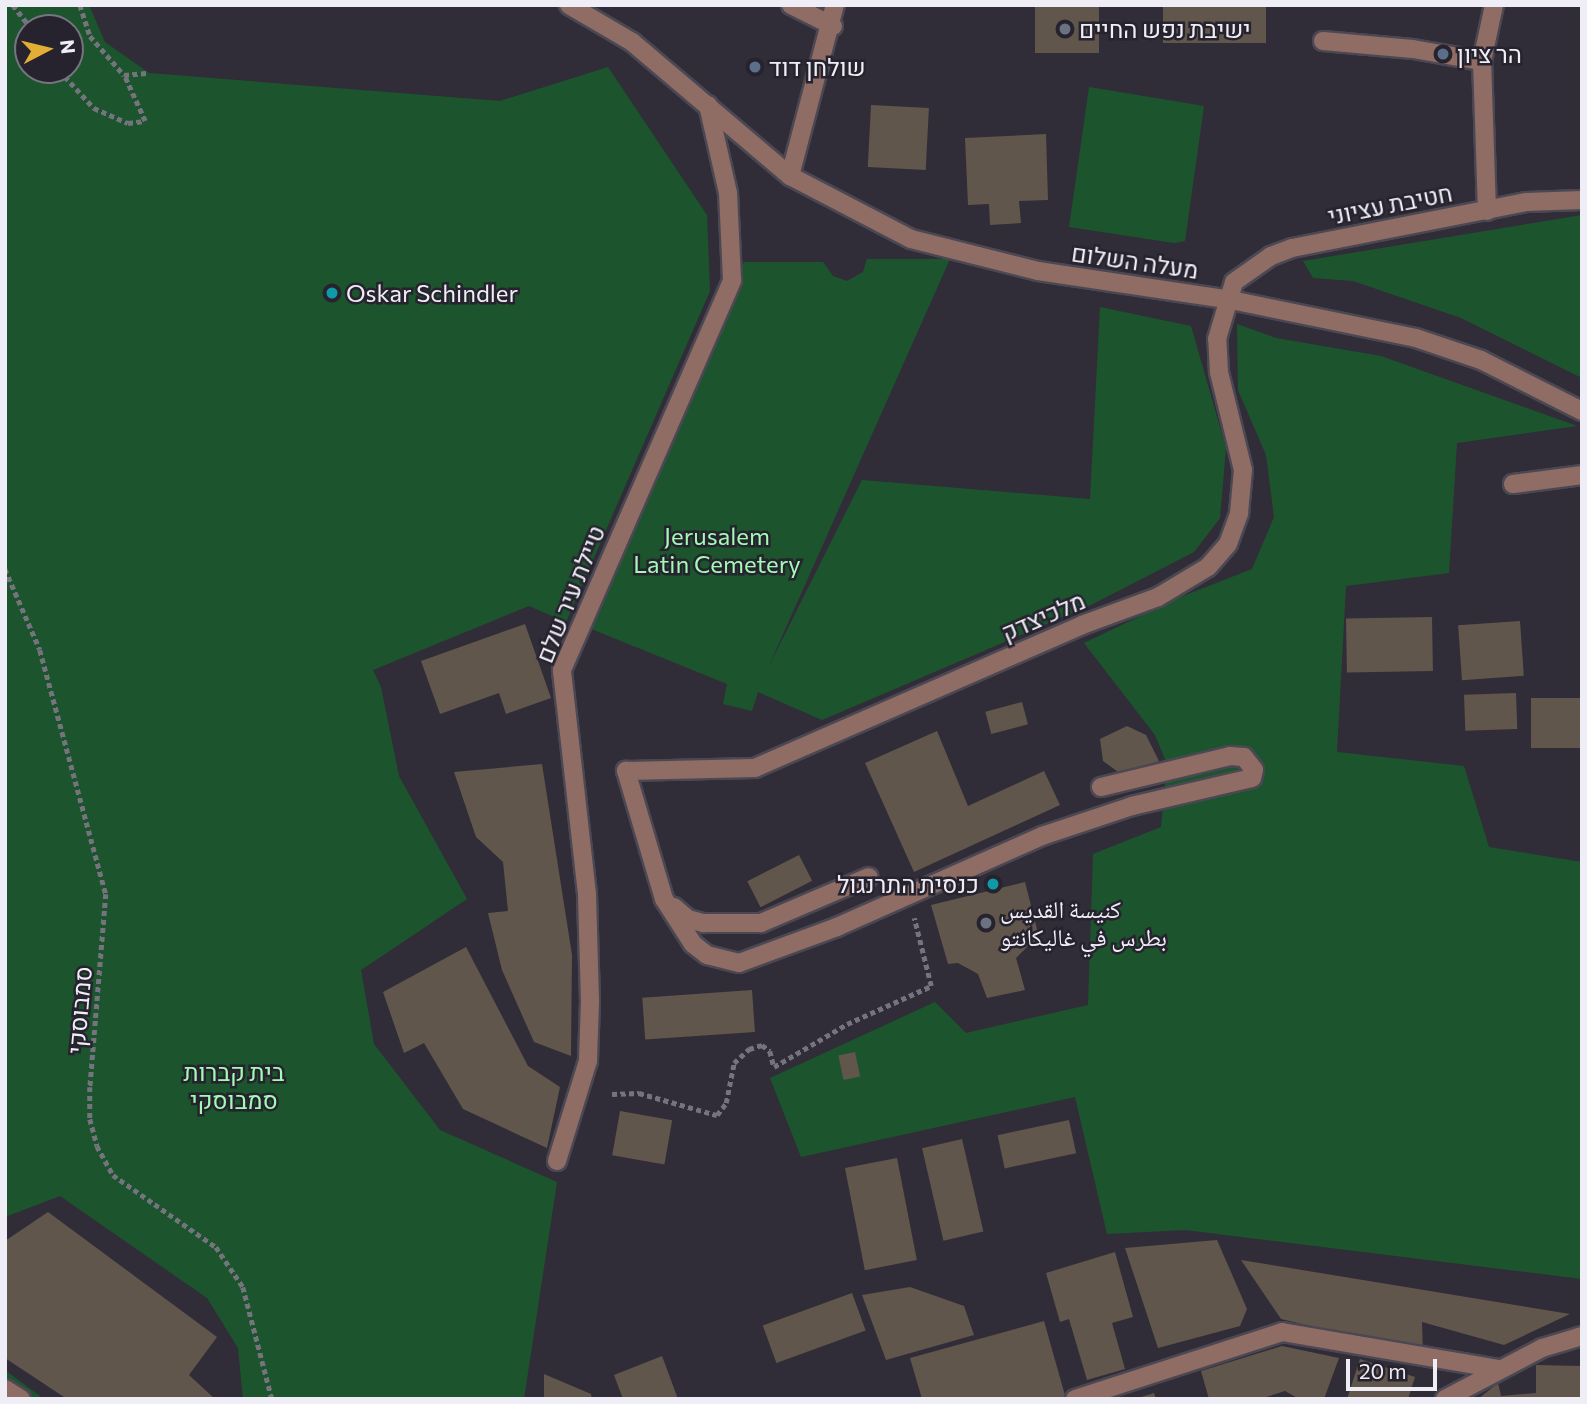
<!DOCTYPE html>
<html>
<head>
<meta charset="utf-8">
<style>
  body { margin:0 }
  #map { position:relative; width:1587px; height:1404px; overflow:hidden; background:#302d39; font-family:Commissioner,"Noto Naskh Arabic",Heebo,sans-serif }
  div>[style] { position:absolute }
  .green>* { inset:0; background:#1c552d }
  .building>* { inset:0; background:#61564b; transform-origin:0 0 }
  .path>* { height:4.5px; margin-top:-2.25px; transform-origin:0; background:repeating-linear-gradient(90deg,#75737d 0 5px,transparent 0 8.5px) }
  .roads { filter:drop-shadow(2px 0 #4b4853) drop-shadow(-2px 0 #4b4853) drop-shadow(0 2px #4b4853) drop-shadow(0 -2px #4b4853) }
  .minor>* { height:18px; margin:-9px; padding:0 9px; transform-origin:9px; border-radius:9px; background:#8f6d65 }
  .dots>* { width:19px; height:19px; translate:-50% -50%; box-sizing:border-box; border:4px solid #26232f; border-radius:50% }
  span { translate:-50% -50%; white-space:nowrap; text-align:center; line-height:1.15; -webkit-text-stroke:5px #26232f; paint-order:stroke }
  .poi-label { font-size:24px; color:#efeef6 }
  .left { translate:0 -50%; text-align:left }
  .right { translate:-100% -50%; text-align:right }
  .street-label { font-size:24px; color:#efeef6 }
  .park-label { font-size:24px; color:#a2fbb5 }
  .frame { position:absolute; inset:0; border:7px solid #efeef6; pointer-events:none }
  .north { position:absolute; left:14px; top:14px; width:70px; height:70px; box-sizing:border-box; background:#26232f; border:2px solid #76747f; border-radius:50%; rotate:83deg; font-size:19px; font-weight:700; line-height:28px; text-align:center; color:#efeef6 }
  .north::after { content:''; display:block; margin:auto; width:24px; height:32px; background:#e3ae35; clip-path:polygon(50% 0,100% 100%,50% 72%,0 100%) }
  .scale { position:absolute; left:1346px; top:1359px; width:91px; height:32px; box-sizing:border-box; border:4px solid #efeef6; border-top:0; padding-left:9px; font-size:21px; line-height:24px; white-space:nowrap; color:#efeef6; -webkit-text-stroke:5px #26232f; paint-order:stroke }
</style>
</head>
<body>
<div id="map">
  <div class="green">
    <div style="clip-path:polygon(evenodd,5px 5px,89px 5px,105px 42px,149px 73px,500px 101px,608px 67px,707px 215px,710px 291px,566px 622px,529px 606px,373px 670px,381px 687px,399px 776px,467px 899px,361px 970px,374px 1044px,440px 1130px,557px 1182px,524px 1399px,243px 1399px,238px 1348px,207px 1298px,60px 1196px,5px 1217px,5px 5px,70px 28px,70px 70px,28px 70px,28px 28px,70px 28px)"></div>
    <div style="clip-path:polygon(1089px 87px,1204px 106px,1185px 241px,1174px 243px,1069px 227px)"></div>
    <div style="clip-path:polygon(1582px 215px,1582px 378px,1461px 318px,1353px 281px,1313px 278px,1303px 261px)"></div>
    <div style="clip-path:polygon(867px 259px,950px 259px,768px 668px,862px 480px,1090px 499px,1100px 307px,1191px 326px,1226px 448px,1220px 518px,1194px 552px,1091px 605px,822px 720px,758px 692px,752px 711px,723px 704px,727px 684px,579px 624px,744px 262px,823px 262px,833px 276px,847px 281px,863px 272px)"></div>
    <div style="clip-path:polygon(1237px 324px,1276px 338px,1381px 356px,1577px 426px,1457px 443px,1449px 573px,1346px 586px,1337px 752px,1464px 766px,1489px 847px,1582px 862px,1582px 1279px,1185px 1230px,1107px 1234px,1075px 1097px,801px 1157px,770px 1078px,935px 1002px,966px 1033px,1088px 1005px,1093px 854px,1161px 827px,1167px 764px,1155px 735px,1084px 643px,1178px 598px,1252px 569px,1274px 517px,1266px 455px,1238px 390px)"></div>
    <div style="clip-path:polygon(5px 1370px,44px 1399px,5px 1399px)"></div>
  </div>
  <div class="building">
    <div style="left:1035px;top:5px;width:64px;height:48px"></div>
    <div style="left:1163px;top:5px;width:103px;height:38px"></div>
    <div style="left:871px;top:105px;width:58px;height:62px;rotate:3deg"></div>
    <div style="clip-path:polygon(1046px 134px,1048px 200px,1019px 201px,1021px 223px,990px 225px,989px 204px,968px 205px,965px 138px)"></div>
    <div style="left:1432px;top:617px;width:54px;height:86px;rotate:89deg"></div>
    <div style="left:1520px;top:621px;width:55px;height:62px;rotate:86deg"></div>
    <div style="clip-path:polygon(525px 624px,551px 698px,506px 714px,499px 693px,440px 714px,421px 661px)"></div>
    <div style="left:1516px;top:693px;width:36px;height:52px;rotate:88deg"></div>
    <div style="left:1582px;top:698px;width:50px;height:51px;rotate:90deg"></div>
    <div style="left:1022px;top:702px;width:23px;height:38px;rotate:75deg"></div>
    <div style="clip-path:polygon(1127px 726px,1146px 735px,1159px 761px,1121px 774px,1103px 761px,1100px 739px)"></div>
    <div style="clip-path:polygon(937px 731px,968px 806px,1044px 771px,1060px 805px,914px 872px,865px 763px)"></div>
    <div style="clip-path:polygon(542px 764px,572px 955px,571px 1056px,534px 1042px,502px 970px,488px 913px,508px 911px,503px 862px,476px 837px,454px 772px)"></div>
    <div style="left:799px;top:855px;width:29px;height:58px;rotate:63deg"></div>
    <div style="clip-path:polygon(1025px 882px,1040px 941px,1028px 946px,1016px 958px,1025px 990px,987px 998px,978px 974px,958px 963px,948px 964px,931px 905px)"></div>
    <div style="clip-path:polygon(466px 947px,528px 1066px,560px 1087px,547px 1148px,463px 1109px,424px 1043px,404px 1053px,383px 992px)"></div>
    <div style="left:752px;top:990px;width:42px;height:110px;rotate:86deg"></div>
    <div style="left:855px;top:1052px;width:25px;height:17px;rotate:78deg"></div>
    <div style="left:620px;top:1111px;width:53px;height:45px;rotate:10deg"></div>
    <div style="left:1069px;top:1120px;width:34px;height:73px;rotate:78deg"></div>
    <div style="left:962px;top:1139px;width:95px;height:41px;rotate:77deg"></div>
    <div style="left:897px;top:1158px;width:104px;height:53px;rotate:79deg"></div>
    <div style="clip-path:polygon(48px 1212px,217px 1337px,189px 1375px,215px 1399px,67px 1399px,5px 1358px,5px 1241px)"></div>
    <div style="clip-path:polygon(1217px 1240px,1247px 1309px,1240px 1326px,1158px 1348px,1125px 1248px)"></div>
    <div style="clip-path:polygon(1115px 1252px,1133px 1317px,1112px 1323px,1125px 1369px,1087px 1380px,1069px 1319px,1060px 1322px,1046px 1273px)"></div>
    <div style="clip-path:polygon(1241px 1260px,1570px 1314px,1504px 1345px,1422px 1322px,1423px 1353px,1281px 1319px)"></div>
    <div style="clip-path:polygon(910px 1287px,964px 1306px,974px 1335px,886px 1360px,862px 1295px)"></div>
    <div style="left:852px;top:1293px;width:40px;height:95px;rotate:70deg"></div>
    <div style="clip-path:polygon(1044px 1321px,1066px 1399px,922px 1399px,910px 1358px)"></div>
    <div style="clip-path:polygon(1282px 1346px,1339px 1358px,1324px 1399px,1299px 1399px,1285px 1391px,1260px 1399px,1209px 1399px,1201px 1371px)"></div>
    <div style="clip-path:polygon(662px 1356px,678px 1399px,623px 1399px,614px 1375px)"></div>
    <div style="clip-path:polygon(1360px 1359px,1415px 1377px,1408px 1399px,1347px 1399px)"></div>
    <div style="clip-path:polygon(1536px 1365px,1582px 1366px,1582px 1399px,1478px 1399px,1498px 1383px,1501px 1396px,1536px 1393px)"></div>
    <div style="clip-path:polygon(544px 1374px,591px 1394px,592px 1399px,544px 1399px)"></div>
    <div style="clip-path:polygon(1154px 1393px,1156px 1399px,1138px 1399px,1138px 1398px)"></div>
  </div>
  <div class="path">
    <div style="left:13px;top:5px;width:29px;rotate:52deg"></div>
    <div style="left:80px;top:5px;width:33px;rotate:72deg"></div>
    <div style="left:90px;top:36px;width:52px;rotate:48.9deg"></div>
    <div style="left:59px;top:70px;width:52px;rotate:47.4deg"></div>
    <div style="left:94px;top:108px;width:37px;rotate:24deg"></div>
    <div style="left:128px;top:123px;width:17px;rotate:-7deg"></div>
    <div style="left:145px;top:121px;width:51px;rotate:-114.5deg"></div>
    <div style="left:124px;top:75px;width:25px;rotate:-5deg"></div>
    <div style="left:5px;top:569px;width:88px;rotate:66.6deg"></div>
    <div style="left:40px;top:650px;width:253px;rotate:74.9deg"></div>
    <div style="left:106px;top:894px;width:194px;rotate:94.7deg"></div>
    <div style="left:90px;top:1087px;width:32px;rotate:90deg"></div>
    <div style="left:90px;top:1119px;width:28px;rotate:75deg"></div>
    <div style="left:97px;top:1146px;width:33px;rotate:61deg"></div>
    <div style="left:113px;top:1175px;width:126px;rotate:35deg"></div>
    <div style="left:216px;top:1247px;width:48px;rotate:56deg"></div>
    <div style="left:243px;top:1287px;width:116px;rotate:75.5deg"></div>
    <div style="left:612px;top:1094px;width:27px;rotate:-2deg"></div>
    <div style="left:639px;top:1093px;width:81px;rotate:15.8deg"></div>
    <div style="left:717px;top:1115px;width:15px;rotate:-53deg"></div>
    <div style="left:726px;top:1103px;width:41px;rotate:-78.7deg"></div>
    <div style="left:734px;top:1063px;width:21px;rotate:-43deg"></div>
    <div style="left:749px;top:1049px;width:14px;rotate:-17deg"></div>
    <div style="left:762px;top:1045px;width:10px;rotate:37deg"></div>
    <div style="left:770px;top:1051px;width:16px;rotate:76deg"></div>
    <div style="left:774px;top:1067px;width:85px;rotate:-30.5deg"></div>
    <div style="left:847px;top:1024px;width:92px;rotate:-24.3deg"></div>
    <div style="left:931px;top:986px;width:70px;rotate:-104deg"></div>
  </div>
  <div class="roads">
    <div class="minor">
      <div style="left:569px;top:5px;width:73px;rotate:30.4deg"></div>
      <div style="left:632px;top:42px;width:207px;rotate:40.3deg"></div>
      <div style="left:790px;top:176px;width:136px;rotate:27.5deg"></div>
      <div style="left:911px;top:239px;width:131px;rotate:14.1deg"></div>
      <div style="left:1038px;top:271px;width:190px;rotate:8.5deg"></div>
      <div style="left:1226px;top:299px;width:194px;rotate:11.6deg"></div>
      <div style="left:1416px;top:338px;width:69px;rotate:18.7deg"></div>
      <div style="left:1481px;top:360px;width:113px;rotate:26.8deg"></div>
      <div style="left:791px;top:5px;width:47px;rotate:26.6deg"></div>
      <div style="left:1323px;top:41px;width:90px;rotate:5.1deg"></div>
      <div style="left:1413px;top:49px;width:70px;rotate:9.9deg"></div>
      <div style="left:790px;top:176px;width:177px;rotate:-75.3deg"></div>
      <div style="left:1487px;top:211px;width:150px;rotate:-91.9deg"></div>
      <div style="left:1482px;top:61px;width:57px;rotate:-77.9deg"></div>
      <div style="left:1513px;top:484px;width:70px;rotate:-7.4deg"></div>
      <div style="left:1101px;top:787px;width:133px;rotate:-13.5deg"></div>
      <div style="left:1230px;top:756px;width:14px;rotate:4deg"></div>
      <div style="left:1244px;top:757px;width:16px;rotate:52deg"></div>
      <div style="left:1254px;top:770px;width:8px;rotate:104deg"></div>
      <div style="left:1252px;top:778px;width:123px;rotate:166.9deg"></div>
      <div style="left:1132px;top:806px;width:95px;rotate:161.6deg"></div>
      <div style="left:1042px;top:836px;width:224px;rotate:156.1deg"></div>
      <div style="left:837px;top:927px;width:104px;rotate:159.8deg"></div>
      <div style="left:739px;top:963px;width:33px;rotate:-166deg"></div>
      <div style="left:707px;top:955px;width:18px;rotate:-142deg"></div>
      <div style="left:693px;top:944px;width:54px;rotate:-122.8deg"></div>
      <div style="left:664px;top:899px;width:134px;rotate:-106.5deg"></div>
      <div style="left:626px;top:771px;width:129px;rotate:-1.3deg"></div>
      <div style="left:755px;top:768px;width:357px;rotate:-23.6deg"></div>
      <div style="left:1082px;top:625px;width:81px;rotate:-20.2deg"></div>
      <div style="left:1158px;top:597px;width:58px;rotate:-31deg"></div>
      <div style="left:1208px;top:567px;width:30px;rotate:-49deg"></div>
      <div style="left:1228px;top:544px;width:33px;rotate:-70deg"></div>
      <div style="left:1239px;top:513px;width:43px;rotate:-84.7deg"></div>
      <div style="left:1243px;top:470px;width:101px;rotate:-103.8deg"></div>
      <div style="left:1219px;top:372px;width:33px;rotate:-93deg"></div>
      <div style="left:1217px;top:339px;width:59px;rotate:-73.4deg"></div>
      <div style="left:1234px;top:282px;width:45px;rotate:-35.1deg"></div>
      <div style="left:1271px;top:256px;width:22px;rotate:-21deg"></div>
      <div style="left:1292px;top:248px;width:238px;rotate:-11.1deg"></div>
      <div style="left:1526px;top:202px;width:56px;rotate:-2deg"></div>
      <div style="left:674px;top:907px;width:18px;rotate:41deg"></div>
      <div style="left:688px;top:919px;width:16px;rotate:15deg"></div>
      <div style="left:703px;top:923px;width:58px"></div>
      <div style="left:761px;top:923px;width:117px;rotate:-23.1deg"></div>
      <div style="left:557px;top:1161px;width:105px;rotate:-72.8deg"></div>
      <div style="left:588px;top:1061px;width:59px;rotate:-88.1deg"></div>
      <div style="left:590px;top:1002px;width:108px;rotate:-91.6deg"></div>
      <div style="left:587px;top:894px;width:225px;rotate:-96.4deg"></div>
      <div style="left:562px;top:670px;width:425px;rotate:-66.4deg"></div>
      <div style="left:732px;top:280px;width:87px;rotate:-92.6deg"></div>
      <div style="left:728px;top:193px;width:90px;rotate:-102.8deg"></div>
      <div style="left:5px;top:1389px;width:19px;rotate:32deg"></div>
      <div style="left:1075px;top:1399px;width:218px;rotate:-17.9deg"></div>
      <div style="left:1282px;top:1332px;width:219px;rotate:9.7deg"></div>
      <div style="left:1445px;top:1399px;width:110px;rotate:-27.7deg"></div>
      <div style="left:1542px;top:1348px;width:42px;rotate:-16.7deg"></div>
    </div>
  </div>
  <div class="dots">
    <div style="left:1065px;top:29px;background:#6b7280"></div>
    <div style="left:1443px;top:54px;background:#5c6f8a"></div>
    <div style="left:755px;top:67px;background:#5c6f8a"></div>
    <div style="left:332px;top:293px;background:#0f9aa8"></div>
    <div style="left:993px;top:884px;background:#0f9aa8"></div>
    <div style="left:986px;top:923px;background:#6b7280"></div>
  </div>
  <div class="poi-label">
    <span class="left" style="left:1079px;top:29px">ישיבת נפש החיים</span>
    <span class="left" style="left:1457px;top:54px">הר ציון</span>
    <span class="left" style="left:769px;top:67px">שולחן דוד</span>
    <span class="left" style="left:346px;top:293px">Oskar Schindler</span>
    <span class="right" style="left:979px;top:884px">כנסית התרנגול</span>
    <span class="left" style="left:1000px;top:923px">كنيسة القديس<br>بطرس في غاليكانتو</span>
  </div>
  <div class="street-label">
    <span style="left:1390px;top:204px;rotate:-11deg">חטיבת עציוני</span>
    <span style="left:1135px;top:261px;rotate:8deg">מעלה השלום</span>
    <span style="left:570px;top:594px;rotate:-68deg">טיילת עיר שלם</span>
    <span style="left:1043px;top:616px;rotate:-23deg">מלכיצדק</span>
    <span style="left:79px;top:1010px;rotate:-85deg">סמבוסקי</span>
  </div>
  <div class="park-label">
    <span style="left:717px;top:550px">Jerusalem<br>Latin Cemetery</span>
    <span style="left:234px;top:1086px">בית קברות<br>סמבוסקי</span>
  </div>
  <div class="frame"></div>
  <div class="north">N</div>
  <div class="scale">20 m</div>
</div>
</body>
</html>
